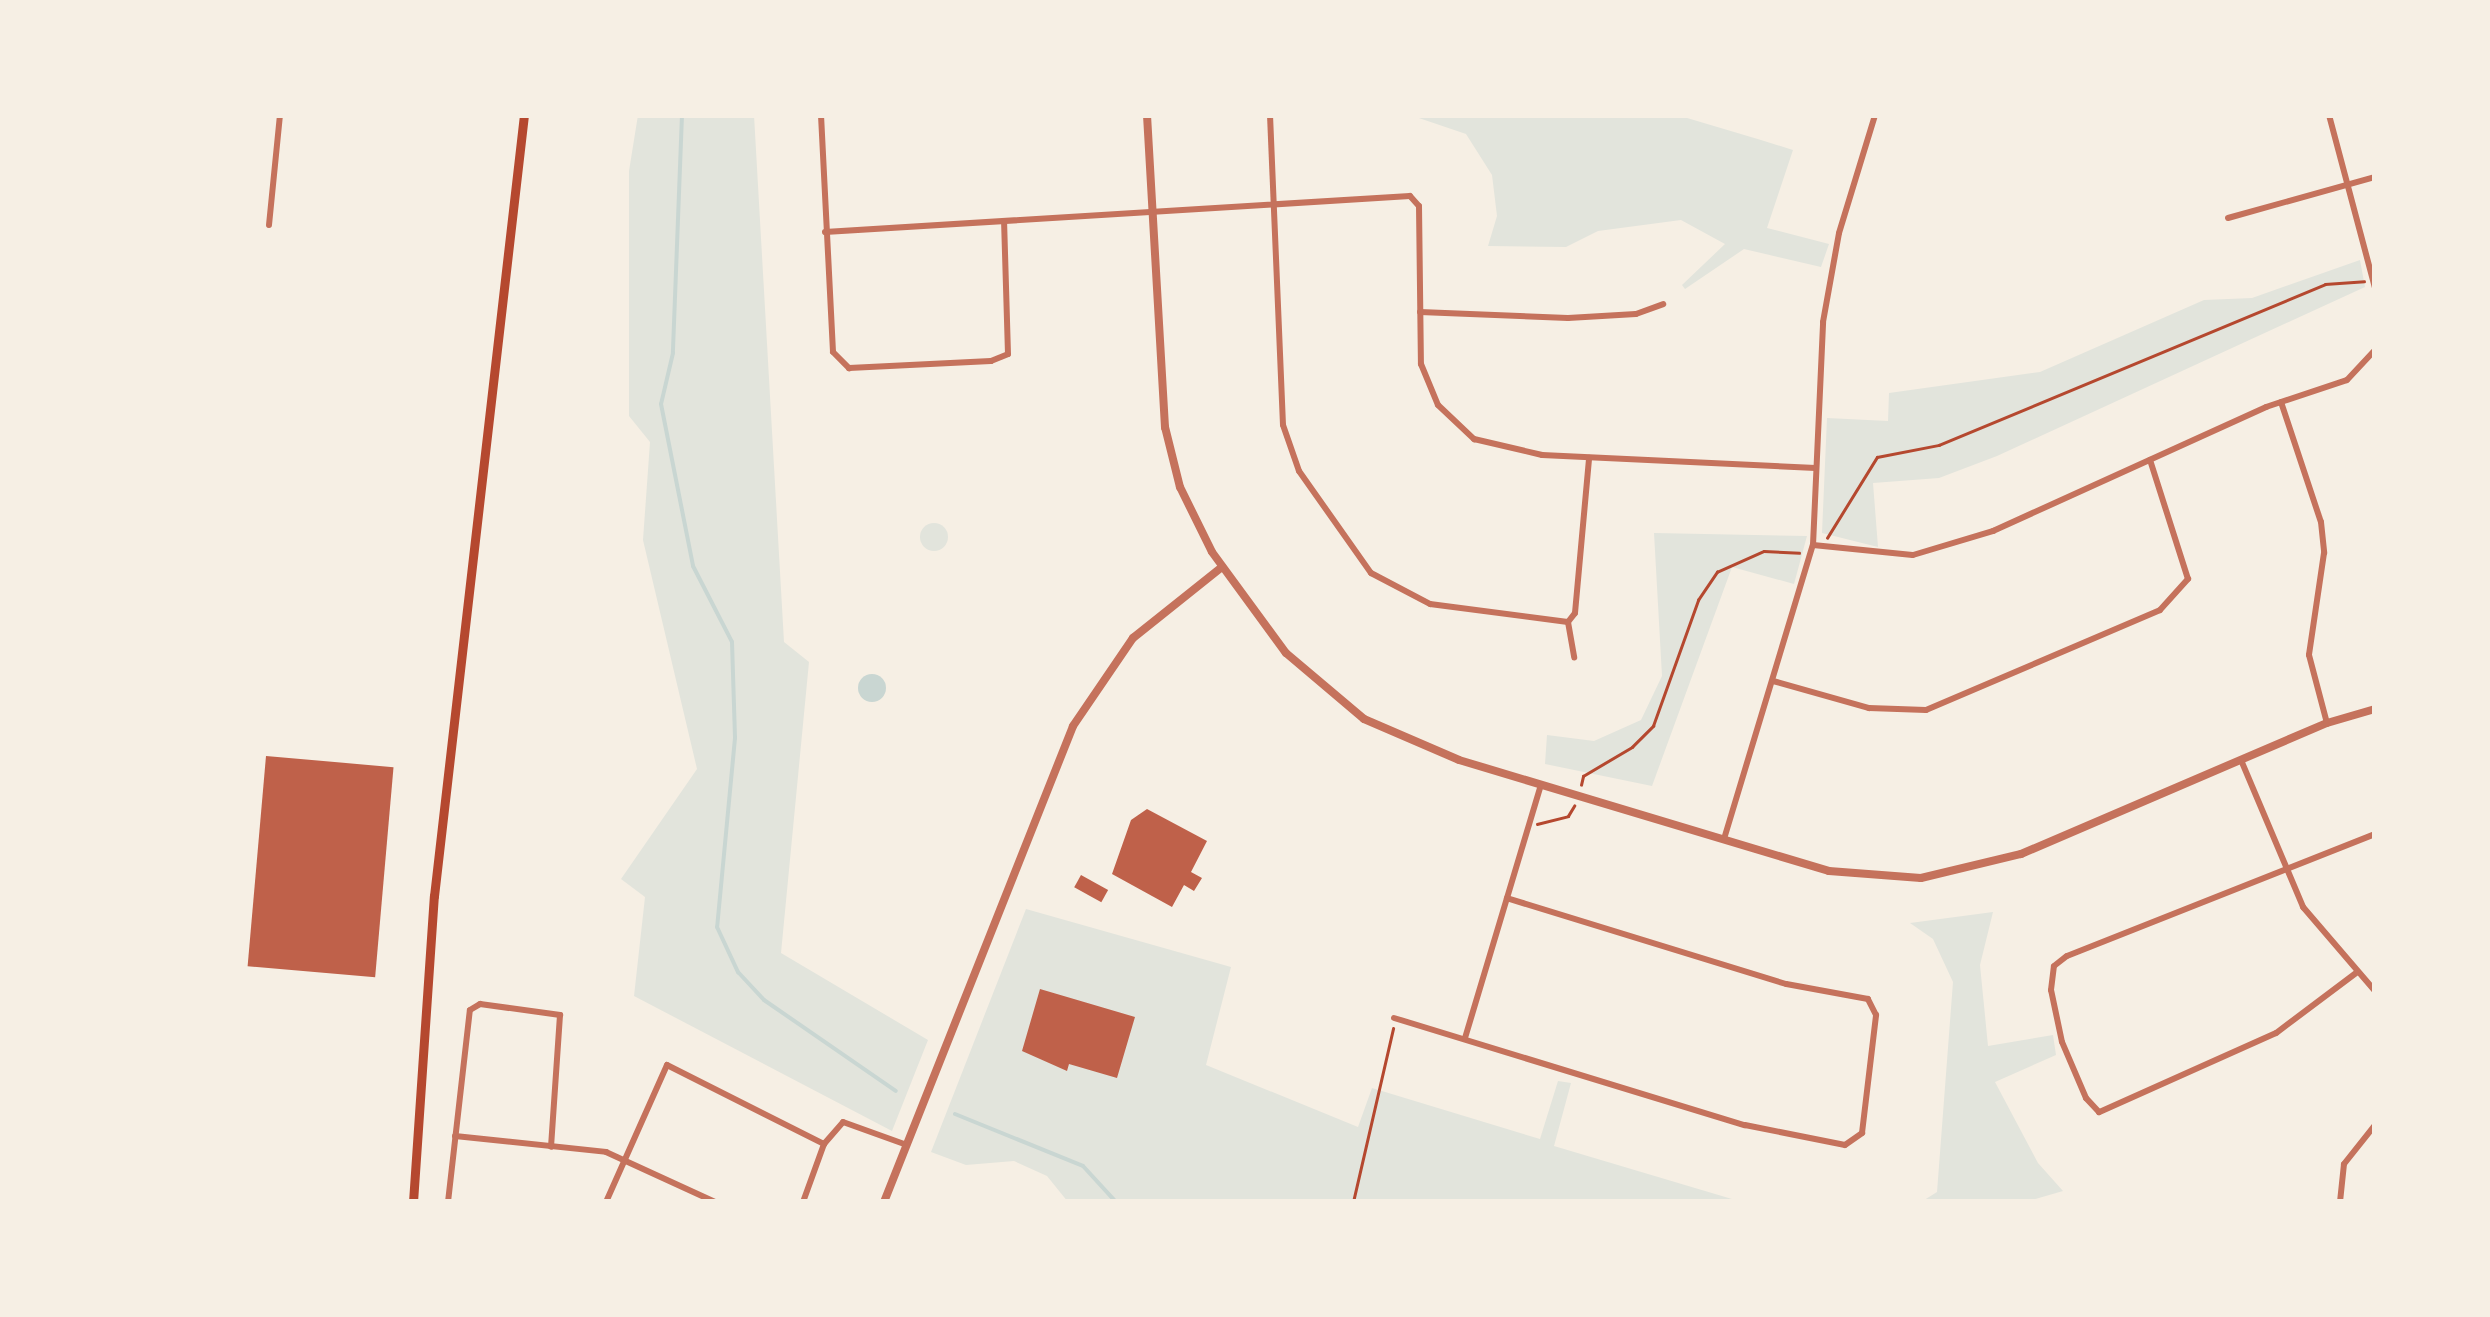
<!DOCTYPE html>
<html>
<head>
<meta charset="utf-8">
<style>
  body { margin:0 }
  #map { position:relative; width:2490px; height:1317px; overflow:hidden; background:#f6efe4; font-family:Georgia,serif }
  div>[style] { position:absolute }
  .green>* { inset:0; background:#e2e4dc }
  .round { border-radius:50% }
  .water>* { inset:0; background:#c9d6d2 }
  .stream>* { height:4px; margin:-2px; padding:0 2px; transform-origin:2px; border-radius:2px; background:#c9d6d2 }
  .building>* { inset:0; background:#bf614a; transform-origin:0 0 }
  .path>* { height:2.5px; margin:-1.25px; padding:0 1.25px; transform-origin:1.25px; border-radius:1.25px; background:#b5482f }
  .minor>* { height:6px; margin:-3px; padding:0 3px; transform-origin:3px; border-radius:3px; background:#c5725c }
  .tertiary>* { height:8px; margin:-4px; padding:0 4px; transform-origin:4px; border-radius:4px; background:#c5725c }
  .secondary>* { height:9px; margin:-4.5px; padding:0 4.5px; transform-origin:4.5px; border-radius:4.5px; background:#b5482f }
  span { translate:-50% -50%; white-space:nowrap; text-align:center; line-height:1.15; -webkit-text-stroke:8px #f6efe4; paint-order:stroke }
  .frame { position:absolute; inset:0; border:118px solid #f6efe4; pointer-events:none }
</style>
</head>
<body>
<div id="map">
  <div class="green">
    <div style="clip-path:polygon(638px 115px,754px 115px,784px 642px,809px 662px,781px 953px,928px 1040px,892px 1131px,634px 996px,645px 897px,621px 879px,697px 769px,643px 540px,650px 442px,629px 416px,629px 171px)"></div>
    <div style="clip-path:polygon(1410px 115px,1677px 115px,1761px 140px,1793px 150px,1767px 228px,1829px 244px,1821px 267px,1744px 249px,1685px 289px,1682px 285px,1725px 244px,1681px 220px,1598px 231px,1566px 247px,1488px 246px,1497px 216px,1492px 175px,1466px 134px)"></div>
    <div style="clip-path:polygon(2360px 260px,2365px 287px,1997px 456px,1939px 478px,1873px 483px,1878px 547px,1822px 533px,1827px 418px,1888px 421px,1889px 393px,2040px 372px,2204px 300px,2252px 298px)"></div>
    <div class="round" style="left:920px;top:523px;width:28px;height:28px"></div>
    <div style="clip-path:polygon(1654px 533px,1807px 536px,1794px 584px,1732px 567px,1652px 786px,1545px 764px,1547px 735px,1594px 741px,1641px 720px,1662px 676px)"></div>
    <div style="clip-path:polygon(1026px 909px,1231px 967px,1206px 1065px,1358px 1127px,1372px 1088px,1540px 1139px,1558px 1081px,1571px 1083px,1554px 1146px,1742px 1202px,1068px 1202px,1047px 1176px,1014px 1161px,966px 1165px,931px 1152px)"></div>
    <div style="clip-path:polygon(1993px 912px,1980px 965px,1988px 1046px,2053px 1035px,2056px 1055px,1995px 1082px,2038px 1163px,2063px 1191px,2025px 1202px,1921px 1202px,1937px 1192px,1953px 982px,1933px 939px,1910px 923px)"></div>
  </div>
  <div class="water">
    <div class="round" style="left:858px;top:674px;width:28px;height:28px"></div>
  </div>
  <div class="stream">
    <div style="left:682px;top:115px;width:238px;rotate:92.2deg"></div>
    <div style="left:673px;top:353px;width:52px;rotate:103.2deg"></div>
    <div style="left:661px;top:404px;width:165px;rotate:78.8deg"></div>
    <div style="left:693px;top:566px;width:85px;rotate:62.8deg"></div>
    <div style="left:732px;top:642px;width:96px;rotate:88.2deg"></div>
    <div style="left:735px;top:738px;width:190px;rotate:95.4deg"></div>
    <div style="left:717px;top:927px;width:50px;rotate:65deg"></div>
    <div style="left:738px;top:972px;width:38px;rotate:47deg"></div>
    <div style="left:764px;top:1000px;width:160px;rotate:34.6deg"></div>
    <div style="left:955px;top:1114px;width:138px;rotate:22.1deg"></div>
    <div style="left:1083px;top:1166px;width:49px;rotate:47.5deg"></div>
  </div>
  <div class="building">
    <div style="left:266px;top:756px;width:128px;height:211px;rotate:5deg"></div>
    <div style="clip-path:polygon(1147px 809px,1207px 841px,1191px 872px,1202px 878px,1194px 891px,1184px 885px,1172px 907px,1112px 874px,1131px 820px)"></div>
    <div style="left:1081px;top:875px;width:31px;height:14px;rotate:29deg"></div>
    <div style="clip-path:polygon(1040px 989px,1135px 1017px,1117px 1078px,1069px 1064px,1067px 1071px,1022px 1051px)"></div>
  </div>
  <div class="path">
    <div style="left:1827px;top:538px;width:95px;rotate:-58.3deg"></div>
    <div style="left:1877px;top:457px;width:63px;rotate:-11deg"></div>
    <div style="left:1939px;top:445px;width:418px;rotate:-22.6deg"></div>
    <div style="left:2325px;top:284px;width:39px;rotate:-4deg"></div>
    <div style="left:1581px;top:785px;width:9px;rotate:-77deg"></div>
    <div style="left:1583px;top:776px;width:57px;rotate:-30.6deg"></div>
    <div style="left:1632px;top:747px;width:30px;rotate:-45deg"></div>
    <div style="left:1653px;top:726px;width:134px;rotate:-70.3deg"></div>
    <div style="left:1698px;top:600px;width:34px;rotate:-56deg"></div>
    <div style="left:1717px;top:572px;width:51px;rotate:-24.1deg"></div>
    <div style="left:1764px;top:551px;width:35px;rotate:3deg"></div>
    <div style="left:1537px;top:824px;width:32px;rotate:-14deg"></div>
    <div style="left:1568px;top:816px;width:12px;rotate:-59deg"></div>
    <div style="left:1353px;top:1202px;width:178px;rotate:-77deg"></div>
  </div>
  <div class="minor">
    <div style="left:821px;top:115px;width:237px;rotate:87.1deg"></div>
    <div style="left:833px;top:352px;width:23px;rotate:45deg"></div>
    <div style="left:849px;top:368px;width:142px;rotate:-2.8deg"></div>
    <div style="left:991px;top:361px;width:18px;rotate:-22deg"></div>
    <div style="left:1008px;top:354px;width:133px;rotate:-91.7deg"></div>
    <div style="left:1270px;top:115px;width:310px;rotate:87.6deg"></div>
    <div style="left:1283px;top:425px;width:49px;rotate:70.8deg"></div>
    <div style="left:1299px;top:471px;width:125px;rotate:54.8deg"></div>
    <div style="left:1371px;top:573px;width:67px;rotate:27.7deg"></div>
    <div style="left:1430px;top:604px;width:139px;rotate:7.4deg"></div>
    <div style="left:1568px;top:622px;width:11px;rotate:-52deg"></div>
    <div style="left:1575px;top:613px;width:156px;rotate:-84.8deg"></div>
    <div style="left:2329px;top:115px;width:179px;rotate:75.1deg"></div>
    <div style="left:2228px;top:218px;width:153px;rotate:-15.6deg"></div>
    <div style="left:269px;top:225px;width:111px;rotate:-84.3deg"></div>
    <div style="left:825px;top:232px;width:586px;rotate:-3.52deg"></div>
    <div style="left:1410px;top:196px;width:13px;rotate:48deg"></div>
    <div style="left:1419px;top:206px;width:158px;rotate:89.3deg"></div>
    <div style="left:1421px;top:364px;width:44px;rotate:67.5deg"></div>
    <div style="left:1438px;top:405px;width:50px;rotate:43.4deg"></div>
    <div style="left:1474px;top:439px;width:70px;rotate:13.2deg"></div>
    <div style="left:1542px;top:455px;width:274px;rotate:2.7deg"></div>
    <div style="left:1420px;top:312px;width:148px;rotate:2.3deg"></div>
    <div style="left:1568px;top:318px;width:68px;rotate:-3.4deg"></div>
    <div style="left:1636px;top:314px;width:29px;rotate:-20deg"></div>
    <div style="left:2281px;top:402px;width:126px;rotate:71.6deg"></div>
    <div style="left:2321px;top:522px;width:31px;rotate:84deg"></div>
    <div style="left:2324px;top:553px;width:103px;rotate:98.4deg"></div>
    <div style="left:2309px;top:655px;width:70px;rotate:75.2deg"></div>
    <div style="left:1813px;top:545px;width:100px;rotate:5.7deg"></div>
    <div style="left:1913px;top:555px;width:84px;rotate:-16.7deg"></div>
    <div style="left:1993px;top:531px;width:300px;rotate:-24.4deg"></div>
    <div style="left:2266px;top:407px;width:85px;rotate:-18.4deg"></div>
    <div style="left:2347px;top:380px;width:41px;rotate:-47deg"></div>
    <div style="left:1568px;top:622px;width:36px;rotate:80deg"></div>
    <div style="left:1773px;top:681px;width:100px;rotate:15.7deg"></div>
    <div style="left:1869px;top:708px;width:57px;rotate:2deg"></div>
    <div style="left:1926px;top:710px;width:254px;rotate:-23.1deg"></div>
    <div style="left:2160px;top:610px;width:42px;rotate:-47.9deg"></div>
    <div style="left:2188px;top:579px;width:125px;rotate:-107.7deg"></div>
    <div style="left:2241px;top:760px;width:160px;rotate:67.1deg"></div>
    <div style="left:2303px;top:907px;width:111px;rotate:49.4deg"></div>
    <div style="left:1724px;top:839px;width:307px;rotate:-73.2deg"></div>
    <div style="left:1813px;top:545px;width:223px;rotate:-87.4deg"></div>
    <div style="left:1823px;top:322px;width:90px;rotate:-79.8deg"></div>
    <div style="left:1839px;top:233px;width:123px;rotate:-73deg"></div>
    <div style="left:2356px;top:973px;width:100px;rotate:143.1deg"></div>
    <div style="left:2276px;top:1033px;width:194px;rotate:155.9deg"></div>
    <div style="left:2099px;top:1112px;width:19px;rotate:-133deg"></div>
    <div style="left:2086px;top:1098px;width:61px;rotate:-113.2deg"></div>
    <div style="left:2062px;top:1042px;width:53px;rotate:-101.9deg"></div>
    <div style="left:2051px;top:990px;width:24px;rotate:-83deg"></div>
    <div style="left:2054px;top:966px;width:16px;rotate:-38deg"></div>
    <div style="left:2067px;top:956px;width:331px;rotate:-21.6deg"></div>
    <div style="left:1394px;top:1018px;width:367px;rotate:17deg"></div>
    <div style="left:1745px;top:1125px;width:102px;rotate:11.3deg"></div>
    <div style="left:1845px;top:1145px;width:21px;rotate:-35deg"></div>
    <div style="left:1862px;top:1133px;width:119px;rotate:-83.2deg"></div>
    <div style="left:1876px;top:1015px;width:18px;rotate:-117deg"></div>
    <div style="left:1868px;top:999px;width:83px;rotate:-169.6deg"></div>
    <div style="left:1786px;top:984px;width:292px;rotate:-162.9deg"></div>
    <div style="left:1465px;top:1038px;width:264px;rotate:-73.3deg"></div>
    <div style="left:455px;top:1136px;width:152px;rotate:6deg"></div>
    <div style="left:606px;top:1152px;width:120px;rotate:24.6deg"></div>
    <div style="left:448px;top:1202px;width:193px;rotate:-83.5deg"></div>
    <div style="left:470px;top:1010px;width:12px;rotate:-31deg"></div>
    <div style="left:480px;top:1004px;width:81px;rotate:7.8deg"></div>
    <div style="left:560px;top:1015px;width:132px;rotate:93.9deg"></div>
    <div style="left:606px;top:1202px;width:150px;rotate:-66deg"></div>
    <div style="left:667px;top:1065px;width:176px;rotate:26.7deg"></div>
    <div style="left:803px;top:1202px;width:62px;rotate:-70.1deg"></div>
    <div style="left:824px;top:1144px;width:29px;rotate:-49deg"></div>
    <div style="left:843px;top:1122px;width:68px;rotate:19.8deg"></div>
    <div style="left:2340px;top:1202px;width:38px;rotate:-84deg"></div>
    <div style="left:2344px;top:1164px;width:50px;rotate:-51.5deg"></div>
  </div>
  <div class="tertiary">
    <div style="left:1147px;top:115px;width:313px;rotate:86.7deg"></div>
    <div style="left:1165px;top:427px;width:62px;rotate:76deg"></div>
    <div style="left:1180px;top:487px;width:72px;rotate:63.8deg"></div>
    <div style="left:1212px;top:552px;width:125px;rotate:53.8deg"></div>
    <div style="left:1286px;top:653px;width:102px;rotate:40.2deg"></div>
    <div style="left:1364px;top:719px;width:103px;rotate:23.3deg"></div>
    <div style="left:1459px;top:760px;width:386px;rotate:16.7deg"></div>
    <div style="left:1829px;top:871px;width:92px;rotate:4.4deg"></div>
    <div style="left:1921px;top:878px;width:103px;rotate:-13.5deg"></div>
    <div style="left:2021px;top:854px;width:333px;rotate:-23.2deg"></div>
    <div style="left:2327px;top:723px;width:50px;rotate:-16.3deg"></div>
    <div style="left:884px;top:1202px;width:512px;rotate:-68.34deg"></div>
    <div style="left:1073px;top:726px;width:107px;rotate:-55.7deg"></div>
    <div style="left:1133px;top:638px;width:114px;rotate:-38.6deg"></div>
  </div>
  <div class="secondary">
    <div style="left:413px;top:1202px;width:307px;rotate:-86.1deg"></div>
    <div style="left:434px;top:896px;width:786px;rotate:-83.43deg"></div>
  </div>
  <div class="frame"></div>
</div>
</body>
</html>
